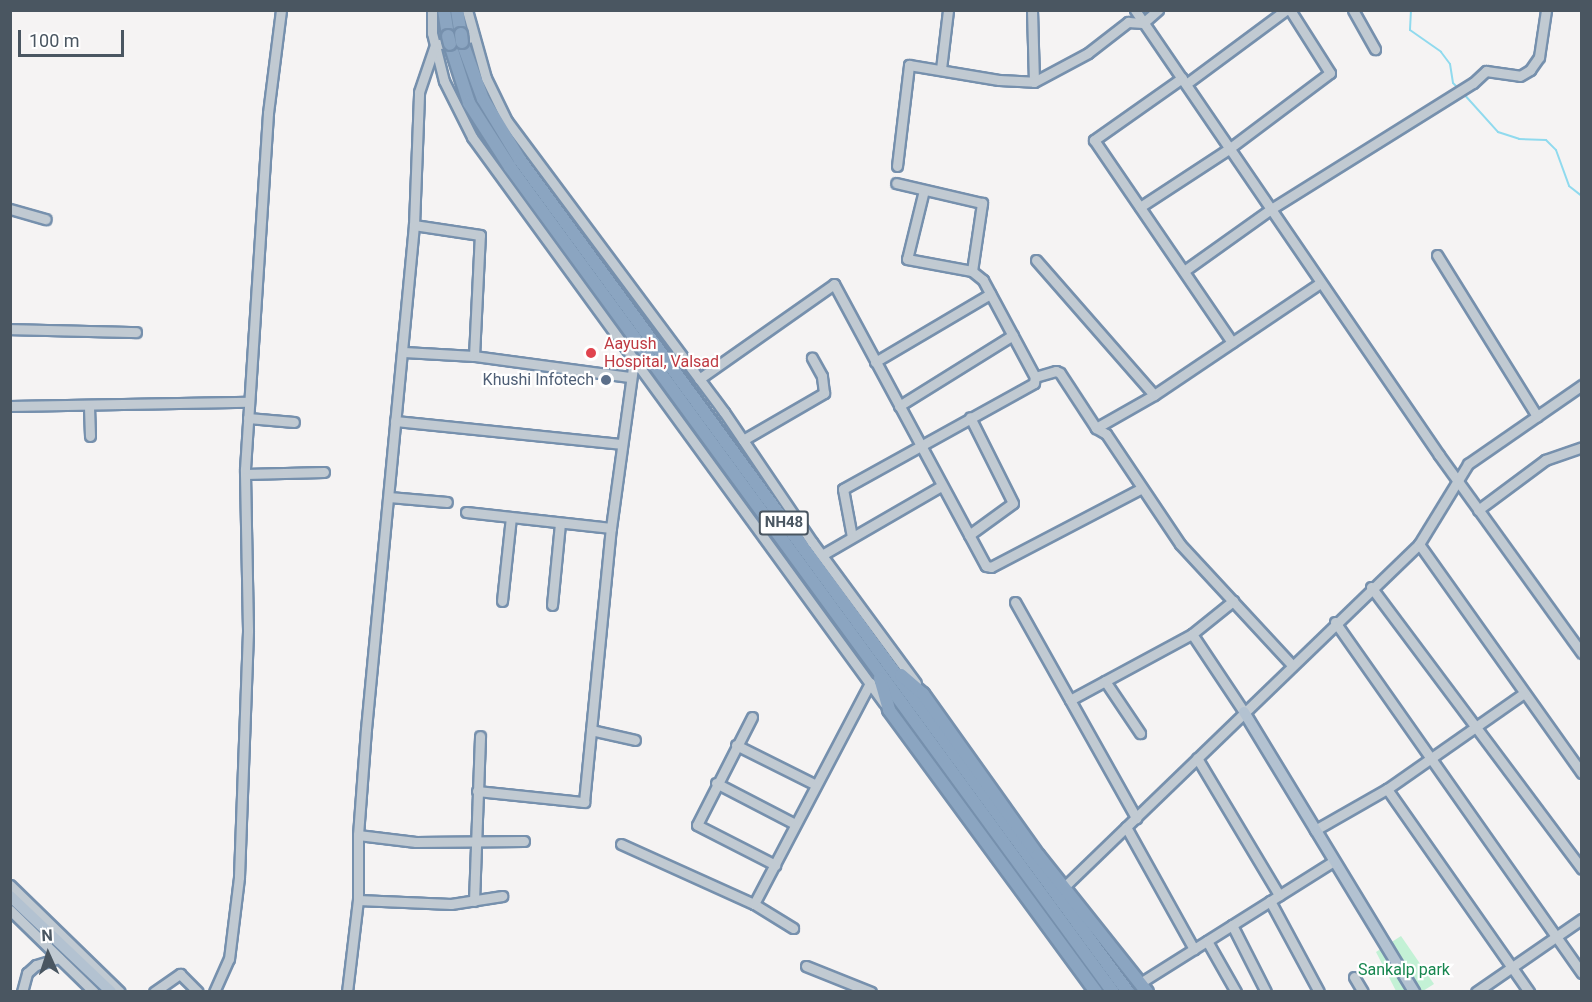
<!DOCTYPE html>
<html>
<head>
<meta charset="utf-8">
<style>
  body { margin:0 }
  #map { position:relative; width:1592px; height:1002px; overflow:hidden; background:#f5f3f3; font-family:Roboto,sans-serif }
  div>[style] { position:absolute }
  .green>* { inset:0; background:#c3f1d5 }
  .stream>* { height:2px; margin:-1px; padding:0 1px; transform-origin:1px; border-radius:1px; background:#90daee }
  .roads { filter:drop-shadow(2px 0 #7690ad) drop-shadow(-2px 0 #7690ad) drop-shadow(0 2px #7690ad) drop-shadow(0 -2px #7690ad) }
  .minor>* { height:9px; margin:-4.5px; padding:0 4.5px; transform-origin:4.5px; border-radius:4.5px; background:#c1cad2 }
  .major>* { height:10px; margin:-5px; padding:0 5px; transform-origin:5px; border-radius:5px; background:#b3c2d1 }
  .highway>* { height:12px; margin:-6px; padding:0 6px; transform-origin:6px; border-radius:6px; background:#8ba5c1 }
  .bridges { filter:drop-shadow(2px 0 #7690ad) drop-shadow(-2px 0 #7690ad) drop-shadow(0 2px #7690ad) drop-shadow(0 -2px #7690ad) }
  .highway-bridge>* { height:12px; margin:-6px; padding:0 6px; transform-origin:6px; border-radius:6px; background:#8ba5c1 }
  .dots>* { width:16px; height:16px; translate:-50% -50%; box-sizing:border-box; border:3px solid #fff; border-radius:50% }
  span { translate:-50% -50%; white-space:nowrap; text-align:center; line-height:1.15; -webkit-text-stroke:4.5px #fff; paint-order:stroke }
  .shield-label span { padding:2px 4px; background:#fff; border:2px solid; border-radius:4px; -webkit-text-stroke-width:0 }
  .shield-label { font-size:15px; color:#4a5661; font-weight:700 }
  .health-label { font-size:16px; color:#be3a42 }
  .left { translate:0 -50%; text-align:left }
  .service-label { font-size:16px; color:#4e5e75 }
  .right { translate:-100% -50%; text-align:right }
  .park-label { font-size:16px; color:#17864f }
  .frame { position:absolute; inset:0; border:12px solid #4a5661; pointer-events:none }
  .north { position:absolute; left:18px; top:924px; width:60px; height:60px; -webkit-text-stroke:4px #fff; paint-order:stroke; rotate:357deg; font-size:16px; font-weight:700; line-height:24px; text-align:center; color:#4a5661 }
  .north::after { content:''; display:block; margin:auto; width:21px; height:27px; background:#4a5661; clip-path:polygon(50% 0,100% 100%,50% 72%,0 100%) }
  .scale { position:absolute; left:18px; top:30px; width:106px; height:27px; box-sizing:border-box; border:3px solid #4a5661; border-top:0; padding-left:8px; font-size:18px; line-height:21px; white-space:nowrap; color:#4a5661; -webkit-text-stroke:4px #fff; paint-order:stroke }
</style>
</head>
<body>
<div id="map">
  <div class="green">
    <div style="clip-path:polygon(1401px 936px,1434px 984px,1423px 991px,1396px 991px,1376px 952px)"></div>
  </div>
  <div class="stream">
    <div style="left:1411px;top:10px;width:20px;rotate:93deg"></div>
    <div style="left:1410px;top:30px;width:38px;rotate:35deg"></div>
    <div style="left:1441px;top:52px;width:15px;rotate:53deg"></div>
    <div style="left:1450px;top:64px;width:19px;rotate:81deg"></div>
    <div style="left:1453px;top:83px;width:7px;rotate:45deg"></div>
    <div style="left:1462px;top:92px;width:54px;rotate:48deg"></div>
    <div style="left:1498px;top:132px;width:22px;rotate:18deg"></div>
    <div style="left:1519px;top:139px;width:27px;rotate:2deg"></div>
    <div style="left:1546px;top:140px;width:14px;rotate:45deg"></div>
    <div style="left:1556px;top:150px;width:38px;rotate:70deg"></div>
    <div style="left:1569px;top:186px;width:16px;rotate:38deg"></div>
  </div>
  <div class="roads">
    <div class="minor">
      <div style="left:432px;top:10px;width:23px;rotate:90deg"></div>
      <div style="left:432px;top:33px;width:49px;rotate:76deg"></div>
      <div style="left:444px;top:81px;width:63px;rotate:63.4deg"></div>
      <div style="left:472px;top:137px;width:700px;rotate:53.95deg"></div>
      <div style="left:467px;top:10px;width:71px;rotate:74.4deg"></div>
      <div style="left:486px;top:78px;width:48px;rotate:64deg"></div>
      <div style="left:507px;top:121px;width:363px;rotate:53.3deg"></div>
      <div style="left:724px;top:412px;width:157px;rotate:55.9deg"></div>
      <div style="left:812px;top:542px;width:175px;rotate:53.6deg"></div>
      <div style="left:1032px;top:10px;width:72px;rotate:88.4deg"></div>
      <div style="left:1135px;top:10px;width:539px;rotate:55.66deg"></div>
      <div style="left:1439px;top:455px;width:244px;rotate:54.2deg"></div>
      <div style="left:1353px;top:10px;width:45px;rotate:60.6deg"></div>
      <div style="left:941px;top:69px;width:59px;rotate:-83.2deg"></div>
      <div style="left:1182px;top:78px;width:108px;rotate:144.8deg"></div>
      <div style="left:1094px;top:140px;width:245px;rotate:55.7deg"></div>
      <div style="left:1186px;top:84px;width:124px;rotate:-36.5deg"></div>
      <div style="left:897px;top:166px;width:102px;rotate:-83.2deg"></div>
      <div style="left:909px;top:65px;width:91px;rotate:9.5deg"></div>
      <div style="left:999px;top:80px;width:35px;rotate:3deg"></div>
      <div style="left:1034px;top:82px;width:61px;rotate:-28.2deg"></div>
      <div style="left:1088px;top:53px;width:51px;rotate:-37.8deg"></div>
      <div style="left:1128px;top:22px;width:15px;rotate:4deg"></div>
      <div style="left:1143px;top:23px;width:20px;rotate:-41deg"></div>
      <div style="left:924px;top:190px;width:71px;rotate:103.8deg"></div>
      <div style="left:907px;top:259px;width:66px;rotate:10.5deg"></div>
      <div style="left:1140px;top:207px;width:108px;rotate:-33.2deg"></div>
      <div style="left:1230px;top:148px;width:125px;rotate:-36.9deg"></div>
      <div style="left:1330px;top:73px;width:75px;rotate:-122.4deg"></div>
      <div style="left:10px;top:209px;width:37px;rotate:16deg"></div>
      <div style="left:1437px;top:255px;width:190px;rotate:58.2deg"></div>
      <div style="left:1036px;top:260px;width:179px;rotate:48.8deg"></div>
      <div style="left:1184px;top:271px;width:107px;rotate:-35.5deg"></div>
      <div style="left:1271px;top:209px;width:238px;rotate:-32deg"></div>
      <div style="left:1473px;top:83px;width:18px;rotate:-43deg"></div>
      <div style="left:1486px;top:71px;width:34px;rotate:8deg"></div>
      <div style="left:1520px;top:76px;width:12px;rotate:-31deg"></div>
      <div style="left:1530px;top:70px;width:16px;rotate:-55deg"></div>
      <div style="left:1539px;top:57px;width:48px;rotate:-81.5deg"></div>
      <div style="left:10px;top:329px;width:126px;rotate:1.4deg"></div>
      <div style="left:404px;top:352px;width:70px;rotate:3.3deg"></div>
      <div style="left:474px;top:356px;width:121px;rotate:-87.2deg"></div>
      <div style="left:480px;top:235px;width:67px;rotate:-171.4deg"></div>
      <div style="left:474px;top:356px;width:156px;rotate:7.7deg"></div>
      <div style="left:875px;top:362px;width:134px;rotate:-30.6deg"></div>
      <div style="left:1035px;top:377px;width:22px;rotate:-16deg"></div>
      <div style="left:1056px;top:371px;width:4px;rotate:27deg"></div>
      <div style="left:1060px;top:373px;width:66px;rotate:56.8deg"></div>
      <div style="left:699px;top:379px;width:165px;rotate:-35.1deg"></div>
      <div style="left:834px;top:284px;width:320px;rotate:61.7deg"></div>
      <div style="left:986px;top:566px;width:5px;rotate:11deg"></div>
      <div style="left:991px;top:567px;width:170px;rotate:-27.6deg"></div>
      <div style="left:10px;top:406px;width:239px;rotate:-1deg"></div>
      <div style="left:899px;top:406px;width:134px;rotate:-31.9deg"></div>
      <div style="left:89px;top:407px;width:29px;rotate:88deg"></div>
      <div style="left:248px;top:418px;width:46px;rotate:5deg"></div>
      <div style="left:395px;top:421px;width:227px;rotate:5.8deg"></div>
      <div style="left:743px;top:440px;width:94px;rotate:-30.1deg"></div>
      <div style="left:824px;top:393px;width:17px;rotate:-97deg"></div>
      <div style="left:822px;top:376px;width:21px;rotate:-119deg"></div>
      <div style="left:245px;top:474px;width:79px;rotate:-1.5deg"></div>
      <div style="left:389px;top:497px;width:58px;rotate:4.9deg"></div>
      <div style="left:1478px;top:510px;width:84px;rotate:-36.7deg"></div>
      <div style="left:1545px;top:460px;width:39px;rotate:-19deg"></div>
      <div style="left:466px;top:512px;width:146px;rotate:6.3deg"></div>
      <div style="left:969px;top:535px;width:54px;rotate:-36deg"></div>
      <div style="left:1013px;top:503px;width:96px;rotate:-116.6deg"></div>
      <div style="left:852px;top:537px;width:49px;rotate:-100.6deg"></div>
      <div style="left:843px;top:489px;width:218px;rotate:-29deg"></div>
      <div style="left:1034px;top:383px;width:6px;rotate:-81deg"></div>
      <div style="left:1035px;top:377px;width:110px;rotate:-118.2deg"></div>
      <div style="left:983px;top:280px;width:14px;rotate:-141deg"></div>
      <div style="left:972px;top:271px;width:69px;rotate:-81.6deg"></div>
      <div style="left:982px;top:203px;width:88px;rotate:-166.9deg"></div>
      <div style="left:1419px;top:544px;width:281px;rotate:54.6deg"></div>
      <div style="left:822px;top:555px;width:138px;rotate:-30.1deg"></div>
      <div style="left:1371px;top:587px;width:352px;rotate:53.2deg"></div>
      <div style="left:502px;top:601px;width:84px;rotate:-83.9deg"></div>
      <div style="left:1015px;top:602px;width:248px;rotate:60.7deg"></div>
      <div style="left:552px;top:605px;width:82px;rotate:-84.4deg"></div>
      <div style="left:1335px;top:622px;width:429px;rotate:54.9deg"></div>
      <div style="left:1192px;top:634px;width:53px;rotate:-38.8deg"></div>
      <div style="left:1292px;top:665px;width:165px;rotate:-132.8deg"></div>
      <div style="left:1180px;top:544px;width:133px;rotate:-123.9deg"></div>
      <div style="left:1106px;top:434px;width:12px;rotate:-149deg"></div>
      <div style="left:1096px;top:428px;width:67px;rotate:-29.6deg"></div>
      <div style="left:1154px;top:395px;width:200px;rotate:-34deg"></div>
      <div style="left:1105px;top:681px;width:63px;rotate:56.1deg"></div>
      <div style="left:1070px;top:700px;width:139px;rotate:-28.4deg"></div>
      <div style="left:1192px;top:634px;width:94px;rotate:56.3deg"></div>
      <div style="left:752px;top:717px;width:121px;rotate:117deg"></div>
      <div style="left:697px;top:825px;width:88px;rotate:27.1deg"></div>
      <div style="left:591px;top:730px;width:45px;rotate:12.8deg"></div>
      <div style="left:736px;top:745px;width:89px;rotate:26.6deg"></div>
      <div style="left:1197px;top:758px;width:160px;rotate:59.1deg"></div>
      <div style="left:716px;top:783px;width:89px;rotate:27.4deg"></div>
      <div style="left:1387px;top:789px;width:248px;rotate:55deg"></div>
      <div style="left:477px;top:791px;width:108px;rotate:5.9deg"></div>
      <div style="left:584px;top:802px;width:275px;rotate:-84.4deg"></div>
      <div style="left:611px;top:528px;width:171px;rotate:-82.2deg"></div>
      <div style="left:1126px;top:827px;width:140px;rotate:60.9deg"></div>
      <div style="left:1315px;top:830px;width:83px;rotate:-29.7deg"></div>
      <div style="left:1387px;top:789px;width:167px;rotate:-35deg"></div>
      <div style="left:358px;top:835px;width:58px;rotate:6.9deg"></div>
      <div style="left:416px;top:842px;width:108px;rotate:-0.5deg"></div>
      <div style="left:621px;top:844px;width:146px;rotate:24.3deg"></div>
      <div style="left:754px;top:904px;width:46px;rotate:31.6deg"></div>
      <div style="left:10px;top:885px;width:153px;rotate:44.2deg"></div>
      <div style="left:1064px;top:887px;width:494px;rotate:-44deg"></div>
      <div style="left:1419px;top:544px;width:94px;rotate:-58.5deg"></div>
      <div style="left:1468px;top:464px;width:139px;rotate:-34.7deg"></div>
      <div style="left:358px;top:900px;width:93px;rotate:2.5deg"></div>
      <div style="left:451px;top:904px;width:52px;rotate:-8.9deg"></div>
      <div style="left:474px;top:901px;width:165px;rotate:-87.9deg"></div>
      <div style="left:1270px;top:901px;width:103px;rotate:61.7deg"></div>
      <div style="left:754px;top:904px;width:250px;rotate:-62.3deg"></div>
      <div style="left:10px;top:910px;width:117px;rotate:44.3deg"></div>
      <div style="left:1232px;top:925px;width:75px;rotate:63.1deg"></div>
      <div style="left:1207px;top:941px;width:59px;rotate:60.4deg"></div>
      <div style="left:806px;top:966px;width:70px;rotate:21.8deg"></div>
      <div style="left:1354px;top:977px;width:17px;rotate:59deg"></div>
      <div style="left:1140px;top:983px;width:229px;rotate:-32.2deg"></div>
      <div style="left:22px;top:992px;width:20px;rotate:-75deg"></div>
      <div style="left:27px;top:973px;width:12px;rotate:-42deg"></div>
      <div style="left:36px;top:965px;width:24px;rotate:-17deg"></div>
      <div style="left:154px;top:992px;width:32px;rotate:-35deg"></div>
      <div style="left:180px;top:974px;width:25px;rotate:45deg"></div>
      <div style="left:214px;top:992px;width:36px;rotate:-66deg"></div>
      <div style="left:229px;top:959px;width:83px;rotate:-83deg"></div>
      <div style="left:239px;top:877px;width:247px;rotate:-87.9deg"></div>
      <div style="left:248px;top:630px;width:161px;rotate:-91.1deg"></div>
      <div style="left:245px;top:469px;width:357px;rotate:-86.3deg"></div>
      <div style="left:268px;top:113px;width:104px;rotate:-82.8deg"></div>
      <div style="left:347px;top:992px;width:93px;rotate:-83.2deg"></div>
      <div style="left:358px;top:900px;width:65px;rotate:-90deg"></div>
      <div style="left:358px;top:835px;width:106px;rotate:-85.7deg"></div>
      <div style="left:366px;top:729px;width:506px;rotate:-84.56deg"></div>
      <div style="left:414px;top:225px;width:133px;rotate:-87.8deg"></div>
      <div style="left:419px;top:92px;width:50px;rotate:-71.2deg"></div>
      <div style="left:435px;top:45px;width:39px;rotate:-12deg"></div>
      <div style="left:1476px;top:992px;width:129px;rotate:-34.6deg"></div>
    </div>
    <div class="major">
      <div style="left:1244px;top:712px;width:328px;rotate:58.7deg"></div>
      <div style="left:10px;top:896px;width:139px;rotate:43.5deg"></div>
    </div>
    <div class="highway">
      <div style="left:444px;top:10px;width:26px;rotate:81deg"></div>
      <div style="left:457px;top:10px;width:24px;rotate:81deg"></div>
      <div style="left:462px;top:42px;width:61px;rotate:69.8deg"></div>
      <div style="left:483px;top:99px;width:71px;rotate:58.8deg"></div>
      <div style="left:520px;top:160px;width:1030px;rotate:53.84deg"></div>
      <div style="left:450px;top:44px;width:62px;rotate:72.1deg"></div>
      <div style="left:469px;top:103px;width:76px;rotate:57.4deg"></div>
      <div style="left:510px;top:167px;width:1022px;rotate:53.84deg"></div>
      <div style="left:901px;top:675px;width:29px;rotate:41deg"></div>
      <div style="left:923px;top:694px;width:198px;rotate:54.5deg"></div>
      <div style="left:1038px;top:855px;width:175px;rotate:51.5deg"></div>
      <div style="left:880px;top:678px;width:33px;rotate:74deg"></div>
      <div style="left:889px;top:710px;width:350px;rotate:53.7deg"></div>
    </div>
  </div>
  <div class="bridges">
    <div class="highway-bridge">
      <div style="left:461px;top:34px;width:8px;rotate:83deg"></div>
      <div style="left:448px;top:36px;width:8px;rotate:76deg"></div>
    </div>
  </div>
  <div class="dots">
    <div style="left:591px;top:353px;background:#e0444e"></div>
    <div style="left:606px;top:380px;background:#5c6f8a"></div>
  </div>
  <div class="shield-label">
    <span style="left:784px;top:523px">NH48</span>
  </div>
  <div class="health-label">
    <span class="left" style="left:604px;top:353px">Aayush<br>Hospital, Valsad</span>
  </div>
  <div class="service-label">
    <span class="right" style="left:594px;top:380px">Khushi Infotech</span>
  </div>
  <div class="park-label">
    <span style="left:1404px;top:970px">Sankalp park</span>
  </div>
  <div class="frame"></div>
  <div class="north">N</div>
  <div class="scale">100 m</div>
</div>
</body>
</html>
